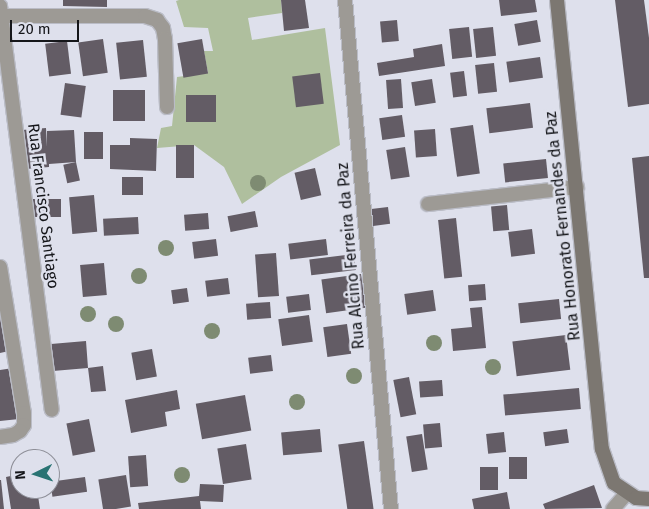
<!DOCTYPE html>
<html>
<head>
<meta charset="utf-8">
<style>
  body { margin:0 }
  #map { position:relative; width:649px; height:509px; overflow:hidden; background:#dee0ec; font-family:"Fira Sans",sans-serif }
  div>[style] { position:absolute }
  .green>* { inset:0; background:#afbf9e }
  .building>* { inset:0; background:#635c65; transform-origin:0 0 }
  .roads { filter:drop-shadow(1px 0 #babcc6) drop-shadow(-1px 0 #babcc6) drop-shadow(0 1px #babcc6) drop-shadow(0 -1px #babcc6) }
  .minor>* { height:14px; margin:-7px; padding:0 7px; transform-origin:7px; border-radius:7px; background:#9d9a95 }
  .secondary>* { height:14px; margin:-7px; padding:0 7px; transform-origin:7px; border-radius:7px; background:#7c7771 }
  .trees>* { width:16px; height:16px; margin:-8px; border-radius:50%; background:#7e8b72 }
  span { translate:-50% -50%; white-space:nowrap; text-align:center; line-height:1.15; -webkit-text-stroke:5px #dee0ec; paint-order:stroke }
  .street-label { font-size:16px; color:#15161a }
  .north { position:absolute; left:10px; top:449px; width:50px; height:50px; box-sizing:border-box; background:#dee0ec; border:1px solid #8e8f98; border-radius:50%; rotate:266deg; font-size:14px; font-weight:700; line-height:20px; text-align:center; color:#15161a }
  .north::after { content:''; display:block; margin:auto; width:18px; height:22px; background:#297373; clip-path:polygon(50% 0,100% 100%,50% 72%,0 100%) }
  .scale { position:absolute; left:10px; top:20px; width:69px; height:22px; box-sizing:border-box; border:2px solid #15161a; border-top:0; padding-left:6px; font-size:15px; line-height:18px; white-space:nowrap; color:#15161a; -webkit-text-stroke:4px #dee0ec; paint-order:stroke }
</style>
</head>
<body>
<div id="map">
  <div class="green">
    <div style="clip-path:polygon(179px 0,281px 0,282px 13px,248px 18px,252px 40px,325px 28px,340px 145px,281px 177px,242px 204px,224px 167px,194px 145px,157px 148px,161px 128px,172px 126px,177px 77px,208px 73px,204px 51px,213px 51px,208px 28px,184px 27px,176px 1px)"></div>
  </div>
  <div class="building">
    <div style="clip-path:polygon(63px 0,107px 0,107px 7px,63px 6px)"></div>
    <div style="clip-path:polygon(281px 0,305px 0,309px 28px,284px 31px)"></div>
    <div style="clip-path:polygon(499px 0,535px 0,537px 12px,501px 16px)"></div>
    <div style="clip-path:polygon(615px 0,644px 0,649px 38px,649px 104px,628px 107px)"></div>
    <div style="left:397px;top:20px;width:21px;height:17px;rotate:85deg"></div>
    <div style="left:537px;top:20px;width:22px;height:23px;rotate:80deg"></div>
    <div style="left:469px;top:27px;width:30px;height:20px;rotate:84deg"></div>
    <div style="left:493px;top:27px;width:29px;height:20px;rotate:84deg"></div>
    <div style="left:103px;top:39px;width:34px;height:25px;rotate:82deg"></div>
    <div style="left:202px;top:39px;width:35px;height:25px;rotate:80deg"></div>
    <div style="left:143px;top:40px;width:37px;height:27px;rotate:84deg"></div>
    <div style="left:67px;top:41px;width:33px;height:22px;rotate:83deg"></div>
    <div style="clip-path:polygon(442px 44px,445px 66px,379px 76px,377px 63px,414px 57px,413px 49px)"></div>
    <div style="left:540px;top:57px;width:21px;height:34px;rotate:82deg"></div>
    <div style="left:494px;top:63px;width:29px;height:19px;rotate:84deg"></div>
    <div style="left:464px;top:71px;width:25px;height:14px;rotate:83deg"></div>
    <div style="left:320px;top:73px;width:31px;height:28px;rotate:83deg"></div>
    <div style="left:401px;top:79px;width:29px;height:15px;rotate:86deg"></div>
    <div style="left:432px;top:79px;width:24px;height:21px;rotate:81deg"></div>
    <div style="left:65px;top:83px;width:21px;height:32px;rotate:8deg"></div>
    <div style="left:113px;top:90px;width:32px;height:31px"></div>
    <div style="left:186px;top:95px;width:30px;height:27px"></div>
    <div style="left:530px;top:103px;width:25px;height:44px;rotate:83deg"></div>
    <div style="left:402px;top:115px;width:22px;height:23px;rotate:82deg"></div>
    <div style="left:473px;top:125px;width:49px;height:23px;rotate:82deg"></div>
    <div style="clip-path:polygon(46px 128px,47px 147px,47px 131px,74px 130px,76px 162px,49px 164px,49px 167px,26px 169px,22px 130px)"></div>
    <div style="left:435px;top:129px;width:27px;height:21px;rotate:86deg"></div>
    <div style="left:84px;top:132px;width:19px;height:27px"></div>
    <div style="clip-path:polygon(130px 138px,157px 139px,156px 171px,110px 169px,110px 145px,130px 145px)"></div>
    <div style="left:176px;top:145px;width:18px;height:33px"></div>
    <div style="left:405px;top:147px;width:30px;height:19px;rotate:81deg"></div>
    <div style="clip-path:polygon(649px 156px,649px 278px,644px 278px,632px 158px)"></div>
    <div style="left:546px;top:159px;width:19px;height:43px;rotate:84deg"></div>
    <div style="left:76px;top:162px;width:19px;height:13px;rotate:78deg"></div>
    <div style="left:315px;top:168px;width:28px;height:21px;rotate:77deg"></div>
    <div style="left:122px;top:177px;width:21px;height:18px"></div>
    <div style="left:94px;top:195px;width:37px;height:25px;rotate:85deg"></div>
    <div style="left:61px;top:199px;width:18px;height:33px;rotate:90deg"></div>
    <div style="left:507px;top:205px;width:25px;height:16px;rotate:85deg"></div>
    <div style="left:388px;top:207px;width:17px;height:19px;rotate:83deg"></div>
    <div style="left:255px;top:211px;width:16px;height:28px;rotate:79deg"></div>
    <div style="left:208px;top:213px;width:16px;height:24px;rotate:86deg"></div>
    <div style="left:138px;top:217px;width:17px;height:35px;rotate:87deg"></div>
    <div style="left:456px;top:218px;width:59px;height:18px;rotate:84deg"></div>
    <div style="left:532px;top:229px;width:25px;height:24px;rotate:83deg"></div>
    <div style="left:216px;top:239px;width:17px;height:24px;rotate:83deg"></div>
    <div style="left:326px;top:239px;width:16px;height:38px;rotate:83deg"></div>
    <div style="left:276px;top:253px;width:43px;height:21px;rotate:86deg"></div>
    <div style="left:354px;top:254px;width:16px;height:45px;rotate:83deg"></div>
    <div style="left:104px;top:263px;width:32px;height:24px;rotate:85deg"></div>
    <div style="left:361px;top:274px;width:34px;height:40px;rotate:82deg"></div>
    <div style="left:228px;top:278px;width:16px;height:23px;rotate:83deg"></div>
    <div style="left:485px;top:284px;width:16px;height:17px;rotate:86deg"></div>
    <div style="left:187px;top:288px;width:14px;height:16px;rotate:82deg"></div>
    <div style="left:433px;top:290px;width:21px;height:29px;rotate:82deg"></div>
    <div style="left:309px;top:294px;width:16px;height:23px;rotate:83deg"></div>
    <div style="left:559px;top:299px;width:20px;height:41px;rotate:84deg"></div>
    <div style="left:270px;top:302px;width:16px;height:24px;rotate:86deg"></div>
    <div style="clip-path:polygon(0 306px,9px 351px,0 353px)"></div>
    <div style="clip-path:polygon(482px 307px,486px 348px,453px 351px,451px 329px,472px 327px,470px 308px)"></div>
    <div style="left:309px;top:315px;width:27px;height:31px;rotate:82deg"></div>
    <div style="left:347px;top:324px;width:30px;height:24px;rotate:82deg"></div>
    <div style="left:566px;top:335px;width:35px;height:54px;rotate:83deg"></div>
    <div style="clip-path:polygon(86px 341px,88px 368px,103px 366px,106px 391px,91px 392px,88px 368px,53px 371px,51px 344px)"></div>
    <div style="left:152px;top:349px;width:28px;height:21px;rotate:80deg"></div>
    <div style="left:271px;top:355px;width:16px;height:23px;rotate:83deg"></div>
    <div style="clip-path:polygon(13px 368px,19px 419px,0 421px,0 370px)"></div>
    <div style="left:409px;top:377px;width:38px;height:16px;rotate:79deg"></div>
    <div style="left:442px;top:380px;width:16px;height:23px;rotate:86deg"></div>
    <div style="left:579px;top:388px;width:21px;height:76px;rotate:85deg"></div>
    <div style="clip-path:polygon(177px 390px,180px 409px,165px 412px,167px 426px,131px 433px,125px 400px)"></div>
    <div style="left:245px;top:395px;width:36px;height:50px;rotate:80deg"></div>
    <div style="left:89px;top:419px;width:33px;height:23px;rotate:79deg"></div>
    <div style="left:440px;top:423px;width:24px;height:17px;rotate:85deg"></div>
    <div style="left:320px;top:429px;width:23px;height:39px;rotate:85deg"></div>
    <div style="left:567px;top:429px;width:14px;height:24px;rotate:82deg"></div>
    <div style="left:504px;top:432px;width:20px;height:18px;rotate:84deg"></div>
    <div style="left:422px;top:434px;width:36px;height:16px;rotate:81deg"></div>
    <div style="left:364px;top:441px;width:69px;height:26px;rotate:82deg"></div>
    <div style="left:246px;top:444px;width:36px;height:29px;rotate:81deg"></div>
    <div style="left:146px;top:455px;width:31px;height:18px;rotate:86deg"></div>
    <div style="left:509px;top:457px;width:18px;height:22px"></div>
    <div style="left:498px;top:467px;width:23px;height:18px;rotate:90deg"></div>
    <div style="clip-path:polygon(20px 474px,20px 489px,37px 489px,40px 509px,11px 509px,6px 477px)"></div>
    <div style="left:126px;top:475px;width:32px;height:28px;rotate:81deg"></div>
    <div style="left:85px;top:477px;width:15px;height:35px;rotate:82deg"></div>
    <div style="clip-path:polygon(0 480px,1px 480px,4px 509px,0 509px)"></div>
    <div style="clip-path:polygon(200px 484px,224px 485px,223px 502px,200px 501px,201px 509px,139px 509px,138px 503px,199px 496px)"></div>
    <div style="clip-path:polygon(594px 485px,602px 508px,545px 509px,543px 504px)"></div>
    <div style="clip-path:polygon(507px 492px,510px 509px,474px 509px,472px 499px)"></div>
  </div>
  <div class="roads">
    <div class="minor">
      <div style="left:345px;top:0;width:511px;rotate:84.84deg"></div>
      <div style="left:0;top:6px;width:407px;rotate:82.7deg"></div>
      <div style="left:1px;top:16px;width:144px"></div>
      <div style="left:145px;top:16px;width:13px;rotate:18deg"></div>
      <div style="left:157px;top:20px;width:10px;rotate:53deg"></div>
      <div style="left:163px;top:28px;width:11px;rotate:80deg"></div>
      <div style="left:165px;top:39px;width:68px;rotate:88.3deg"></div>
      <div style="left:428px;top:204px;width:150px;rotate:-6.5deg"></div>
      <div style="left:0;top:267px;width:148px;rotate:80.7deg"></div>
      <div style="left:24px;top:413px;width:12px;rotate:90deg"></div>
      <div style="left:24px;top:425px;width:7px;rotate:124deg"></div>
      <div style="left:20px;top:431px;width:8px;rotate:150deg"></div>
      <div style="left:13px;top:435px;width:13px;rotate:171deg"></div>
      <div style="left:613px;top:509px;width:21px;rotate:-49deg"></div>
    </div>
    <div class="secondary">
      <div style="left:557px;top:0;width:451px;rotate:84.3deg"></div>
      <div style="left:602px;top:449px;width:36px;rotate:71deg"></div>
      <div style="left:614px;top:483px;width:27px;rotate:34deg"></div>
      <div style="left:636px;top:498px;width:13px;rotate:4deg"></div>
    </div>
  </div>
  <div class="trees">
    <div style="left:258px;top:183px"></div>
    <div style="left:166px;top:248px"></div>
    <div style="left:139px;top:276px"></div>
    <div style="left:88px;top:314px"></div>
    <div style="left:116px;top:324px"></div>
    <div style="left:212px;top:331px"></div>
    <div style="left:434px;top:343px"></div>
    <div style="left:493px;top:367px"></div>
    <div style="left:354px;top:376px"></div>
    <div style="left:297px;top:402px"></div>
    <div style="left:182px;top:475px"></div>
  </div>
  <div class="street-label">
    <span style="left:43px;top:206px;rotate:83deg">Rua Francisco Santiago</span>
    <span style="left:563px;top:226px;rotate:-96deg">Rua Honorato Fernandes da Paz</span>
    <span style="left:351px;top:256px;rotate:-95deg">Rua Alcino Ferreira da Paz</span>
  </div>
  <div class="north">N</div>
  <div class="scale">20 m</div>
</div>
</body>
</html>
